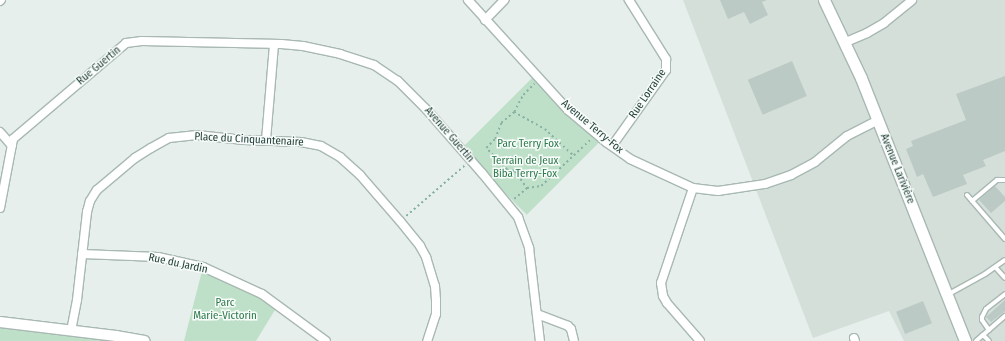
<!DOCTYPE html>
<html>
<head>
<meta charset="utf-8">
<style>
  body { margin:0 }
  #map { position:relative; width:1005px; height:341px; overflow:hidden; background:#e6efeb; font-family:"Fira Sans Condensed",sans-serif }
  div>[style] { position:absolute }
  .built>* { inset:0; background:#d4dfda }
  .green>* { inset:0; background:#bfe0c8; transform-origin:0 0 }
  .building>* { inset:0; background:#bbcac4; transform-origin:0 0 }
  .path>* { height:1.5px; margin-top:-0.75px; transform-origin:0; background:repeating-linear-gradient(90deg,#86b3a5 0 2px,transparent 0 5px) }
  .roads { filter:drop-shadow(1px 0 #a8b8b2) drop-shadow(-1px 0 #a8b8b2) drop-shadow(0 1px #a8b8b2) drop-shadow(0 -1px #a8b8b2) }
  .service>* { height:4px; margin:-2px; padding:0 2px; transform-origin:2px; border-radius:2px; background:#fff }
  .minor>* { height:8px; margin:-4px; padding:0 4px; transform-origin:4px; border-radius:4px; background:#fff }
  .tertiary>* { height:10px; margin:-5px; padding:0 5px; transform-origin:5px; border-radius:5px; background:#fff }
  .secondary>* { height:11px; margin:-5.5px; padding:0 5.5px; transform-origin:5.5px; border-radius:5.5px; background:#fff }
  span { translate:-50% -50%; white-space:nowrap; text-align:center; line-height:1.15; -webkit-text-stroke:3px #f7fbf9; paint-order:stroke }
  .street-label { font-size:11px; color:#24423a }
  .park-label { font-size:11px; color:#2d7a4b }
</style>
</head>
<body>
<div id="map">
  <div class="built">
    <div style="clip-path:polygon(683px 0,1005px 0,1005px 341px,904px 341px,889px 311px,813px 338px)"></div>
  </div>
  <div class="green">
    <div style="left:536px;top:74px;width:93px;height:106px;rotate:45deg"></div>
    <div style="clip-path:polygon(203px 267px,278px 305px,256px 341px,184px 341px)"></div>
    <div style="clip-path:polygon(0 322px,145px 341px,0 341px)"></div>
  </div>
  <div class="building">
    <div style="clip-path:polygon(720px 0,767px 0,762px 2px,768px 15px,750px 24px,744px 12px,728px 19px)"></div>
    <div style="left:792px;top:61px;width:38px;height:48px;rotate:67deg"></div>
    <div style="clip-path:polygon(1005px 76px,1005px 151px,983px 160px,986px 166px,963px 175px,967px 184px,933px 197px,923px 174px,917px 177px,906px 149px,913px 146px,911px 141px,966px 120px,956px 94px)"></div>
    <div style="clip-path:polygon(995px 186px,1005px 197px,1005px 201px,991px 213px,979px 200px)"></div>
    <div style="clip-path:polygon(1005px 300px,1005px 311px,991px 322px,986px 317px)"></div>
    <div style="left:923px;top:301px;width:24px;height:29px;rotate:68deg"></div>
  </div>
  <div class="path">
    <div style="left:514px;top:112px;width:35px;rotate:29deg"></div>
    <div style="left:545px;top:129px;width:38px;rotate:43deg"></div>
    <div style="left:507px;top:170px;width:30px;rotate:-134deg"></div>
    <div style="left:486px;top:148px;width:13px;rotate:-45deg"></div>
    <div style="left:495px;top:139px;width:17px;rotate:-69deg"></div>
    <div style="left:501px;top:123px;width:17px;rotate:-40deg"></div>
    <div style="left:514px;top:112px;width:19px;rotate:-62deg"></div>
    <div style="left:523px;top:95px;width:16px;rotate:-45deg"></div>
    <div style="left:496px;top:178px;width:14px;rotate:-36deg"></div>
    <div style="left:507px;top:170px;width:8px;rotate:7deg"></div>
    <div style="left:515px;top:171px;width:21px;rotate:55deg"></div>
    <div style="left:514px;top:199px;width:17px;rotate:-40deg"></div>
    <div style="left:527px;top:188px;width:14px;rotate:-8deg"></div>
    <div style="left:541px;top:186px;width:69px;rotate:-43.2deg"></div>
    <div style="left:406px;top:216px;width:78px;rotate:-40.8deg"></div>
  </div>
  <div class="roads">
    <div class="service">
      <div style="left:967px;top:195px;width:58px;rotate:49.2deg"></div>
      <div style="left:972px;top:201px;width:33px;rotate:-40deg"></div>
      <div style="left:997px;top:180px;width:8px"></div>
      <div style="left:996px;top:268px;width:13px;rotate:48deg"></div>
      <div style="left:947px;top:295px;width:43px;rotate:-28.9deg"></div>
      <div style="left:985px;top:274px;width:24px;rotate:-35deg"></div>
      <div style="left:989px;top:330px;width:12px;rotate:-125deg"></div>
      <div style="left:982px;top:320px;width:3px;rotate:-90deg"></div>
      <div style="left:982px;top:317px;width:9px;rotate:-63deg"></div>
      <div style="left:986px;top:309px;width:24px;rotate:-38deg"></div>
      <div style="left:983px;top:335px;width:29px;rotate:-41deg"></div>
      <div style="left:976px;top:341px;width:9px;rotate:-41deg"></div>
      <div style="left:983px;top:335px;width:8px;rotate:45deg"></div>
    </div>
    <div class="minor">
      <div style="left:468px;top:0;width:149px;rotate:47.7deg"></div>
      <div style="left:568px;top:110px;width:50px;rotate:40.1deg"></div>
      <div style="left:606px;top:142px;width:29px;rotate:35deg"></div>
      <div style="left:630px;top:159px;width:69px;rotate:24.7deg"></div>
      <div style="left:693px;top:188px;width:25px;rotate:7deg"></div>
      <div style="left:718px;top:191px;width:48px;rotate:-8.5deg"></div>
      <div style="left:765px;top:184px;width:28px;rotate:-19deg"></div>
      <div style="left:791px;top:175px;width:27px;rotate:-28deg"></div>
      <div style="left:815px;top:162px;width:41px;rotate:-39.1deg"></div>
      <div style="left:847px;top:136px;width:35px;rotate:-27deg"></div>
      <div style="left:0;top:1px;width:1px;rotate:-45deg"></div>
      <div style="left:485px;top:20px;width:28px;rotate:-46deg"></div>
      <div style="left:846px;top:42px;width:23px;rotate:-23deg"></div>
      <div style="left:867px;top:33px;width:20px;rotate:-30deg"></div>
      <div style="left:884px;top:23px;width:36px;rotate:-39deg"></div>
      <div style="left:0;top:132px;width:18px;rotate:49deg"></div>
      <div style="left:266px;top:140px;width:96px;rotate:-85.2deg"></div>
      <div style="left:612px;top:146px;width:93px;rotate:-54.6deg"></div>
      <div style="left:666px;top:70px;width:11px;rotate:-90deg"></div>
      <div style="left:666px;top:59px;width:70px;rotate:-122.1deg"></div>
      <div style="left:693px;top:188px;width:100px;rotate:108.6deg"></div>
      <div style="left:661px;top:283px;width:13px;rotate:81deg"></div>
      <div style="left:663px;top:296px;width:8px;rotate:60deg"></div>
      <div style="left:667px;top:303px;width:50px;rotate:49deg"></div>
      <div style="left:0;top:208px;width:70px;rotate:-79.3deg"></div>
      <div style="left:13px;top:139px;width:148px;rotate:-40.3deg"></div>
      <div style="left:126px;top:43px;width:16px;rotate:-7deg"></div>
      <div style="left:142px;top:41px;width:139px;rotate:1.2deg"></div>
      <div style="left:281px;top:44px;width:22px;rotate:5deg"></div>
      <div style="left:303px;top:46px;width:38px;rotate:12deg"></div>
      <div style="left:340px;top:54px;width:36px;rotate:18deg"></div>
      <div style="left:374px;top:65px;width:29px;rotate:34deg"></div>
      <div style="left:398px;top:81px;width:41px;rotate:45deg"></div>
      <div style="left:427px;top:110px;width:84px;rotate:48.9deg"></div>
      <div style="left:482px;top:173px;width:57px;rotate:50.7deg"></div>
      <div style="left:518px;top:217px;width:33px;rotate:70deg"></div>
      <div style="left:529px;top:248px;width:94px;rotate:83.3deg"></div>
      <div style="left:82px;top:254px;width:76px;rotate:2.3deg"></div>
      <div style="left:158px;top:257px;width:46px;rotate:12.5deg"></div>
      <div style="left:203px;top:267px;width:65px;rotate:24.6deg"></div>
      <div style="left:262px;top:294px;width:79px;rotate:36.3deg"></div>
      <div style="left:537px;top:314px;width:33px;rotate:21deg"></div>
      <div style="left:568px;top:326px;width:4px;rotate:45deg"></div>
      <div style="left:571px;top:329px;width:12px;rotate:76deg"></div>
      <div style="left:71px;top:331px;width:32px;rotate:-79deg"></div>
      <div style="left:77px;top:300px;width:89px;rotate:-83.5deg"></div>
      <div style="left:87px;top:212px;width:11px;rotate:-75deg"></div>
      <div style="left:90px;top:201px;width:13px;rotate:-58deg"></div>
      <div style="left:97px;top:190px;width:50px;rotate:-40.1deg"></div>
      <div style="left:135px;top:158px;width:19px;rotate:-32deg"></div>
      <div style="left:151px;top:148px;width:21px;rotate:-29deg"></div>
      <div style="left:169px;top:138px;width:28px;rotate:-6deg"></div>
      <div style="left:197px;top:135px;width:47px;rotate:6.1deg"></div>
      <div style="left:244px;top:140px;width:57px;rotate:2deg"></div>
      <div style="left:301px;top:142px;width:20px;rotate:11deg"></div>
      <div style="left:321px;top:146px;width:22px;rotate:30deg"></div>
      <div style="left:340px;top:157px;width:27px;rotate:42deg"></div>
      <div style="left:360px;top:175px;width:61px;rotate:49deg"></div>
      <div style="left:400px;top:221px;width:32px;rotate:51deg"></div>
      <div style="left:420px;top:246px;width:13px;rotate:61deg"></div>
      <div style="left:426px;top:257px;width:30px;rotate:73deg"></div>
      <div style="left:435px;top:286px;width:14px;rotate:86deg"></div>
      <div style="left:436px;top:300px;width:14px;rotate:90deg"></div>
      <div style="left:436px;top:314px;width:28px;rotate:108deg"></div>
      <div style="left:854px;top:338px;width:3px;rotate:72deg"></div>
    </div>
    <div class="tertiary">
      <div style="left:0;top:322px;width:117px;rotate:6.9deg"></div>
      <div style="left:116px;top:336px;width:29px;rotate:10deg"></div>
    </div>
    <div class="secondary">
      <div style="left:824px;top:0;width:86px;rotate:64.6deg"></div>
      <div style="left:861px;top:78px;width:283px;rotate:68.4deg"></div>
    </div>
  </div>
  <div class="street-label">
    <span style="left:99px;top:66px;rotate:-40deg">Rue Guertin</span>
    <span style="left:648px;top:94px;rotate:-56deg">Rue Lorraine</span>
    <span style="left:592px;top:127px;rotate:40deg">Avenue Terry-Fox</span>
    <span style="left:449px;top:135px;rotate:49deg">Avenue Guertin</span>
    <span style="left:249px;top:140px;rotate:3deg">Place du Cinquantenaire</span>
    <span style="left:897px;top:169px;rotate:68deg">Avenue Larivière</span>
    <span style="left:178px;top:264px;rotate:12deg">Rue du Jardin</span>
  </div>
  <div class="park-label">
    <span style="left:528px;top:144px">Parc Terry Fox</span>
    <span style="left:525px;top:168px">Terrain de Jeux<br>Biba Terry-Fox</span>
    <span style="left:225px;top:310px">Parc<br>Marie-Victorin</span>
  </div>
</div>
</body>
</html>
